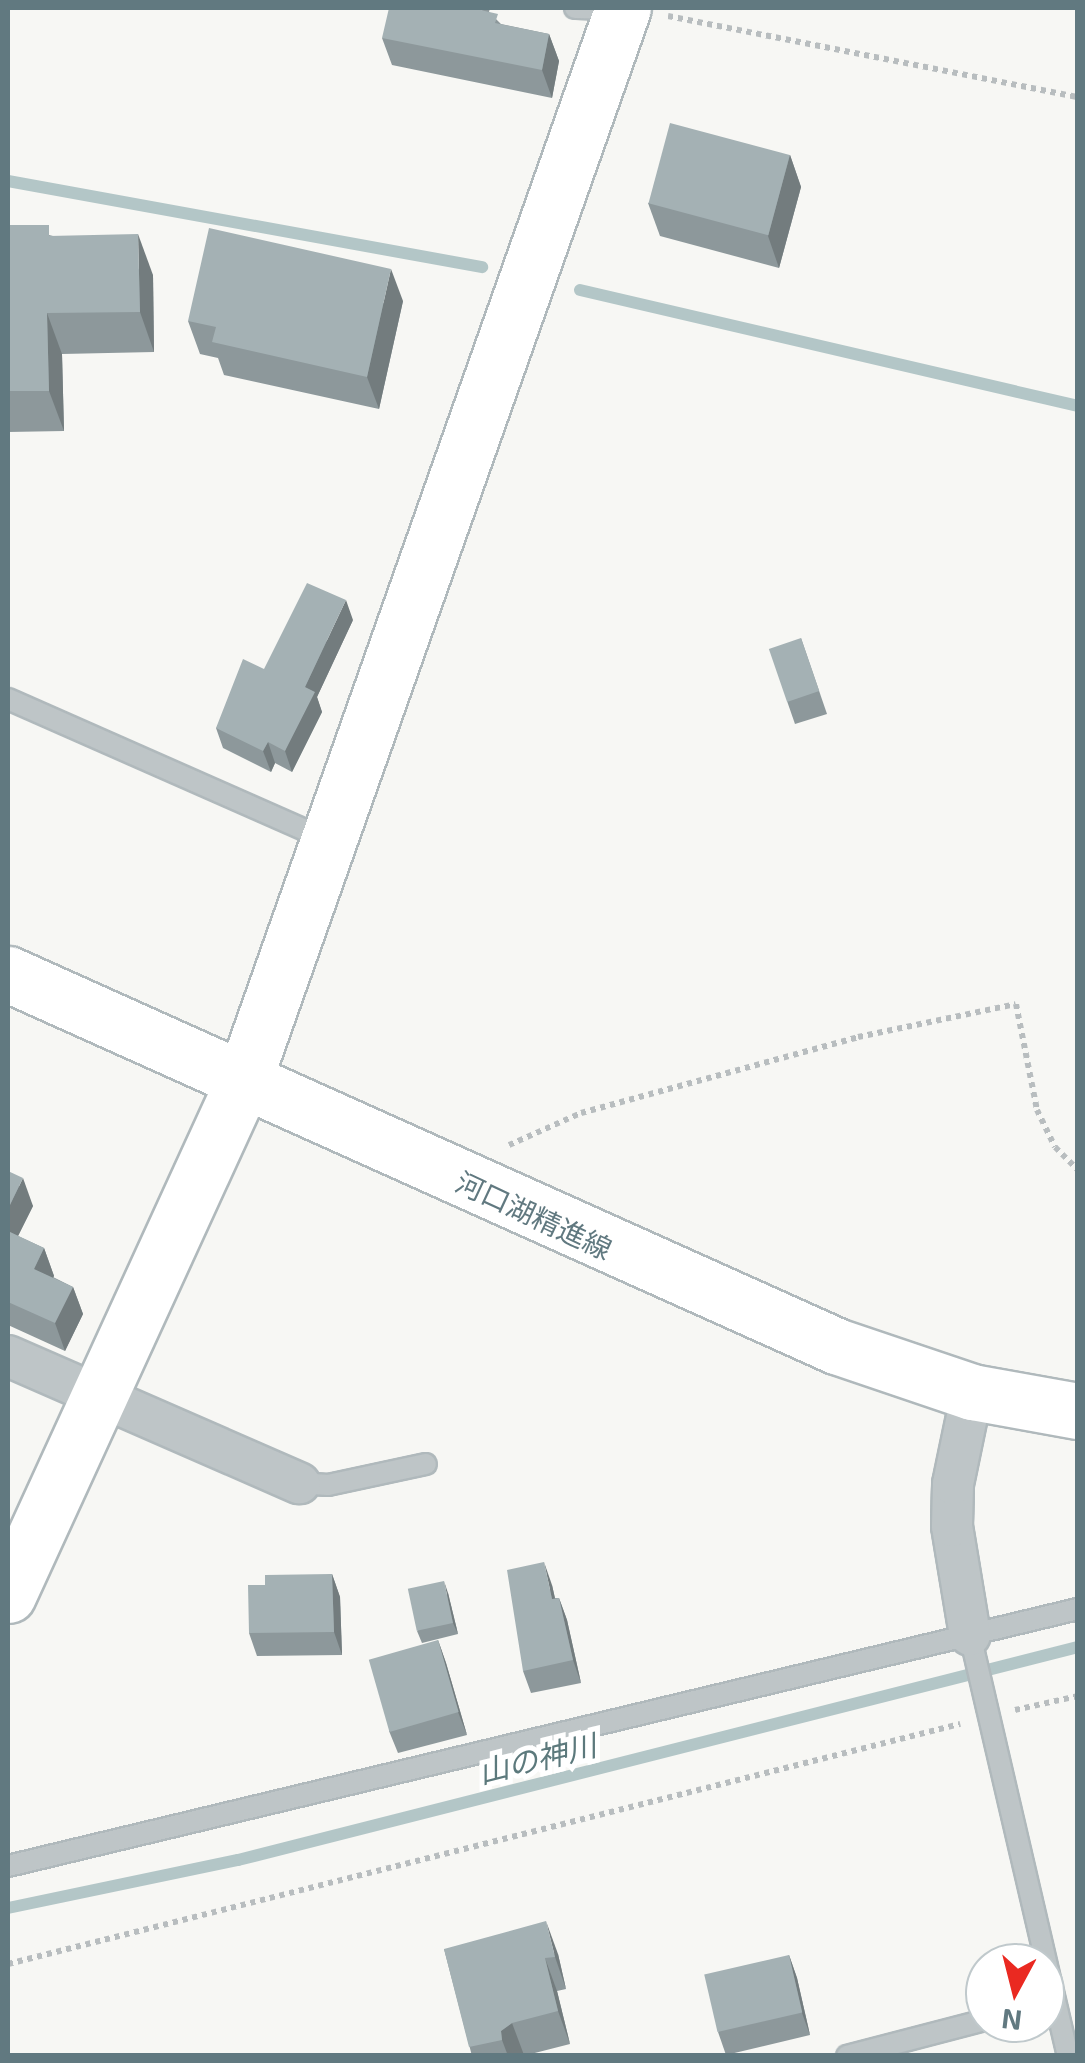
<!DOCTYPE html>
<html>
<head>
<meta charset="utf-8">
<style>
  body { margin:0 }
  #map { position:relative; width:1085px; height:2063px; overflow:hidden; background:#f7f7f4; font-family:"Exo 2","Noto Sans JP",sans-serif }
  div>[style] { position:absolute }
  .stream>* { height:12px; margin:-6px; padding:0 6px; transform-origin:6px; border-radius:6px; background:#b3c6c7 }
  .path>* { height:6px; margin-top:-3px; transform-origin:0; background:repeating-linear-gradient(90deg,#b8bdbf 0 5px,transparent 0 10px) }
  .roads { filter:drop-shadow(2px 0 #b0b9bc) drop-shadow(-2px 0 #b0b9bc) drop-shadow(0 2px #b0b9bc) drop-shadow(0 -2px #b0b9bc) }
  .lane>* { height:20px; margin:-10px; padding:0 10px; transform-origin:10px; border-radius:10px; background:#bec5c7 }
  .street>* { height:40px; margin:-20px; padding:0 20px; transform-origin:20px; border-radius:20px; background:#bec5c7 }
  .secondary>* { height:55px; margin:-27.5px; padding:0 27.5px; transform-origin:27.5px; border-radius:27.5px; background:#fff }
  .primary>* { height:55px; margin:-27.5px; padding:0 27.5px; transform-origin:27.5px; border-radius:27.5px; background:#fff }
  .wall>* { inset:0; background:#8d989b }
  .shaded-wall>* { inset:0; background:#737c7e }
  .building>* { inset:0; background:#a4b1b4; transform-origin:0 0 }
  span { translate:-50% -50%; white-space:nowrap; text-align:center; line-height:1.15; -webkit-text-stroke:10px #fff; paint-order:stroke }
  .street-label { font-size:28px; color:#617980 }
  .water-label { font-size:30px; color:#5c797c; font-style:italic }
  .frame { position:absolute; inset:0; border:10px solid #617980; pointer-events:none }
  .north { position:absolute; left:965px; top:1943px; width:100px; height:100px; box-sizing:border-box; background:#fff; border:2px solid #c0c9cc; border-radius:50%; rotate:187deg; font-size:28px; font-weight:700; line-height:40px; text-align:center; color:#617980 }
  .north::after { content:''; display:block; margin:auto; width:35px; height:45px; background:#ea2921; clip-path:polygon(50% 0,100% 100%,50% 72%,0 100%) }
</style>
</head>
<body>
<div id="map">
  <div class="stream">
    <div style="left:8px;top:181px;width:482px;rotate:10.3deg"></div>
    <div style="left:580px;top:290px;width:511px;rotate:13.11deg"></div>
    <div style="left:8px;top:1908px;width:235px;rotate:-11.8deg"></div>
    <div style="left:238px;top:1860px;width:867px;rotate:-14.23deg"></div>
  </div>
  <div class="path">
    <div style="left:668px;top:16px;width:417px;rotate:11.2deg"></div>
    <div style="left:509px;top:1145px;width:79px;rotate:-24deg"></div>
    <div style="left:581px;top:1113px;width:287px;rotate:-15.3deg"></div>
    <div style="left:858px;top:1037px;width:161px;rotate:-11.8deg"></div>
    <div style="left:1016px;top:1004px;width:108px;rotate:78.8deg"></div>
    <div style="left:1037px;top:1110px;width:41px;rotate:64.1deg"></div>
    <div style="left:1055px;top:1147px;width:33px;rotate:45deg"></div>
    <div style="left:1015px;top:1710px;width:65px;rotate:-12.5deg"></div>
    <div style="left:8px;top:1964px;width:982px;rotate:-14.15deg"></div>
  </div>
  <div class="roads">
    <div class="lane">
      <div style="left:575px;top:8px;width:45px;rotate:1.3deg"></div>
      <div style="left:8px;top:699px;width:347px;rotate:23.8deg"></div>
      <div style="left:299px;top:1483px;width:29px;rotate:4deg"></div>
      <div style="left:328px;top:1485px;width:100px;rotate:-12.1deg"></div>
      <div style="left:970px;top:1635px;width:432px;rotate:76.9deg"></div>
      <div style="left:8px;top:1866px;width:1100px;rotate:-13.51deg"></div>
      <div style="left:847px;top:2056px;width:143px;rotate:-14.6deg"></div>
    </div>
    <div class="street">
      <div style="left:8px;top:1356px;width:318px;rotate:23.6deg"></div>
      <div style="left:970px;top:1635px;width:110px;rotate:-99.4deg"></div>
      <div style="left:952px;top:1526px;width:42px;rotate:-88.6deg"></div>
      <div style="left:953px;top:1484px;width:94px;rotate:-78.3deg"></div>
    </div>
    <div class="secondary">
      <div style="left:8px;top:1595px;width:564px;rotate:-65.39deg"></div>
      <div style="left:243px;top:1082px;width:1139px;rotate:-70.52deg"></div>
    </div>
    <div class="primary">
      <div style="left:8px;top:974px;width:908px;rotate:24.19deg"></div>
      <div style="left:836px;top:1346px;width:144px;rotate:18.7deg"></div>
      <div style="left:972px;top:1392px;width:108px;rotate:10.2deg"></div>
    </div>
  </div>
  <div class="wall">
    <div style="clip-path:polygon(490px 8px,489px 12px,501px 24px,549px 34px,559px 61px,552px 98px,392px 65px,382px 38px)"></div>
    <div style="clip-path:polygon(790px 155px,801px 187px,779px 268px,660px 236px,648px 203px)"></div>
    <div style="clip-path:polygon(8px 225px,53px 236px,153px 275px,154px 352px,62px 354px,64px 431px,8px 432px)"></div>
    <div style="clip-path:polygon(403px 301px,379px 409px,224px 375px,218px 358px,200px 354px,188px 321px)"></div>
    <div style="clip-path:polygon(353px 620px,317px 697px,322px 712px,292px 772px,275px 763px,271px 772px,223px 748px,216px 728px)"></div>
    <div style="clip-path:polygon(801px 638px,827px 714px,795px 724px,787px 701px)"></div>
    <div style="clip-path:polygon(8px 1171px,33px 1206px,18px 1236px,44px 1248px,54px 1276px,53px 1277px,73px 1287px,83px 1314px,65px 1351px,8px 1325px)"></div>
    <div style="clip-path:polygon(332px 1574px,340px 1597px,342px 1655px,257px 1656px,249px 1633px,265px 1585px)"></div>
    <div style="clip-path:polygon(552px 1585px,555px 1598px,559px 1598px,567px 1620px,581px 1683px,531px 1693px,523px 1671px)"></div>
    <div style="clip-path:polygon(448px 1593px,458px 1634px,422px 1643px,417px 1631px)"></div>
    <div style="clip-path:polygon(438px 1640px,446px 1663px,467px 1735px,398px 1753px,389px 1731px)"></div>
    <div style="clip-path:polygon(444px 1949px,558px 1954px,566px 1989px,557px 1991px,570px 2044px,523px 2056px,472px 2056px)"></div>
    <div style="clip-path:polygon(789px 1955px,797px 1978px,810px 2035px,726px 2055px,718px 2032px)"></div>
  </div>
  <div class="shaded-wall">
    <div style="clip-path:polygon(549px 34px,559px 61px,552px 98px,542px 70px)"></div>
    <div style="clip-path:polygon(790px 155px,801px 187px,779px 268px,768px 236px)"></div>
    <div style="clip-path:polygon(138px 234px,153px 275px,154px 352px,140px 312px)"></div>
    <div style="clip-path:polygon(391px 269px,403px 301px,379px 409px,367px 377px)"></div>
    <div style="clip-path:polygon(47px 313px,62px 354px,64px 431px,49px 391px)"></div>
    <div style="clip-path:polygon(346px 600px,353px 620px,317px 697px,322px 712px,292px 772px,285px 751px,305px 687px)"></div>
    <div style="clip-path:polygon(268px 742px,275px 763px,271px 772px,263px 751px)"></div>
    <div style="clip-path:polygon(23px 1178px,33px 1206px,9px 1254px,8px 1209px)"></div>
    <div style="clip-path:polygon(44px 1248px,54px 1276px,44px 1296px,34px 1269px)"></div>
    <div style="clip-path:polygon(73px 1287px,83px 1314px,65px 1351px,55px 1323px)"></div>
    <div style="clip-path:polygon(544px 1562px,552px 1585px,560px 1622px,552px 1599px)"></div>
    <div style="clip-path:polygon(332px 1574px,340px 1597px,342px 1655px,334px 1632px)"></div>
    <div style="clip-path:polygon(444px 1581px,448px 1593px,458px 1634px,453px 1623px)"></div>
    <div style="clip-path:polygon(559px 1598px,567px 1620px,581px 1683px,573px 1660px)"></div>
    <div style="clip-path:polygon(438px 1640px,446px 1663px,467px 1735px,458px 1712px)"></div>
    <div style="clip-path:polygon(546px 1921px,558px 1954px,566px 1989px,555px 1957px)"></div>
    <div style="clip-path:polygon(789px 1955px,797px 1978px,810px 2035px,802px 2013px)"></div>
    <div style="clip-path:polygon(545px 1958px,557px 1991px,570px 2044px,558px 2011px)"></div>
    <div style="clip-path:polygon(512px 2023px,524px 2055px,523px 2056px,508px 2056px,502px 2040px,501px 2031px)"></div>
  </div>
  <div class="building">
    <div style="clip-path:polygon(389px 8px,472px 8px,498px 14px,495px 23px,549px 34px,542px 70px,382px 38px)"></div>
    <div style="left:670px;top:123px;width:124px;height:83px;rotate:15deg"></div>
    <div style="clip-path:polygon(8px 225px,49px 225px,49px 236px,138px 234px,140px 312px,47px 313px,49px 391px,8px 391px)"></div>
    <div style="clip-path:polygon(209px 228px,391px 269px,367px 377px,212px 342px,216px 327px,188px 321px)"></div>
    <div style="clip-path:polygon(307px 583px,346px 600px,305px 687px,315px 692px,285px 751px,268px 742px,263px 751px,216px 728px,243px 659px,264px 669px)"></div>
    <div style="left:801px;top:638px;width:56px;height:34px;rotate:71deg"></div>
    <div style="clip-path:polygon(8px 1171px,23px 1178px,8px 1209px)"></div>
    <div style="clip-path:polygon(8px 1231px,44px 1248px,34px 1269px,73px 1287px,55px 1323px,8px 1302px)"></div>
    <div style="clip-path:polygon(544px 1562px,552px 1599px,559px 1598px,573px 1660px,523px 1671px,507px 1570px)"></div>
    <div style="clip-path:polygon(332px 1574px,334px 1632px,249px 1633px,248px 1585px,265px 1585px,265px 1575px)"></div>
    <div style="left:444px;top:1581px;width:43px;height:37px;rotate:78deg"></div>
    <div style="left:438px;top:1640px;width:75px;height:72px;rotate:74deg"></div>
    <div style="clip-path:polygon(546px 1921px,555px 1957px,545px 1958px,558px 2011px,512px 2023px,501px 2031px,502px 2040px,469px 2047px,444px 1949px)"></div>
    <div style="left:789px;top:1955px;width:59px;height:87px;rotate:77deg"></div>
  </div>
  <div class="street-label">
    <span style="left:534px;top:1215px;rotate:25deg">河口湖精進線</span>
  </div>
  <div class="water-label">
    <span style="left:537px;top:1758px;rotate:-14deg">山の神川</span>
  </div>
  <div class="frame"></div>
  <div class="north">N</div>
</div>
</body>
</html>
